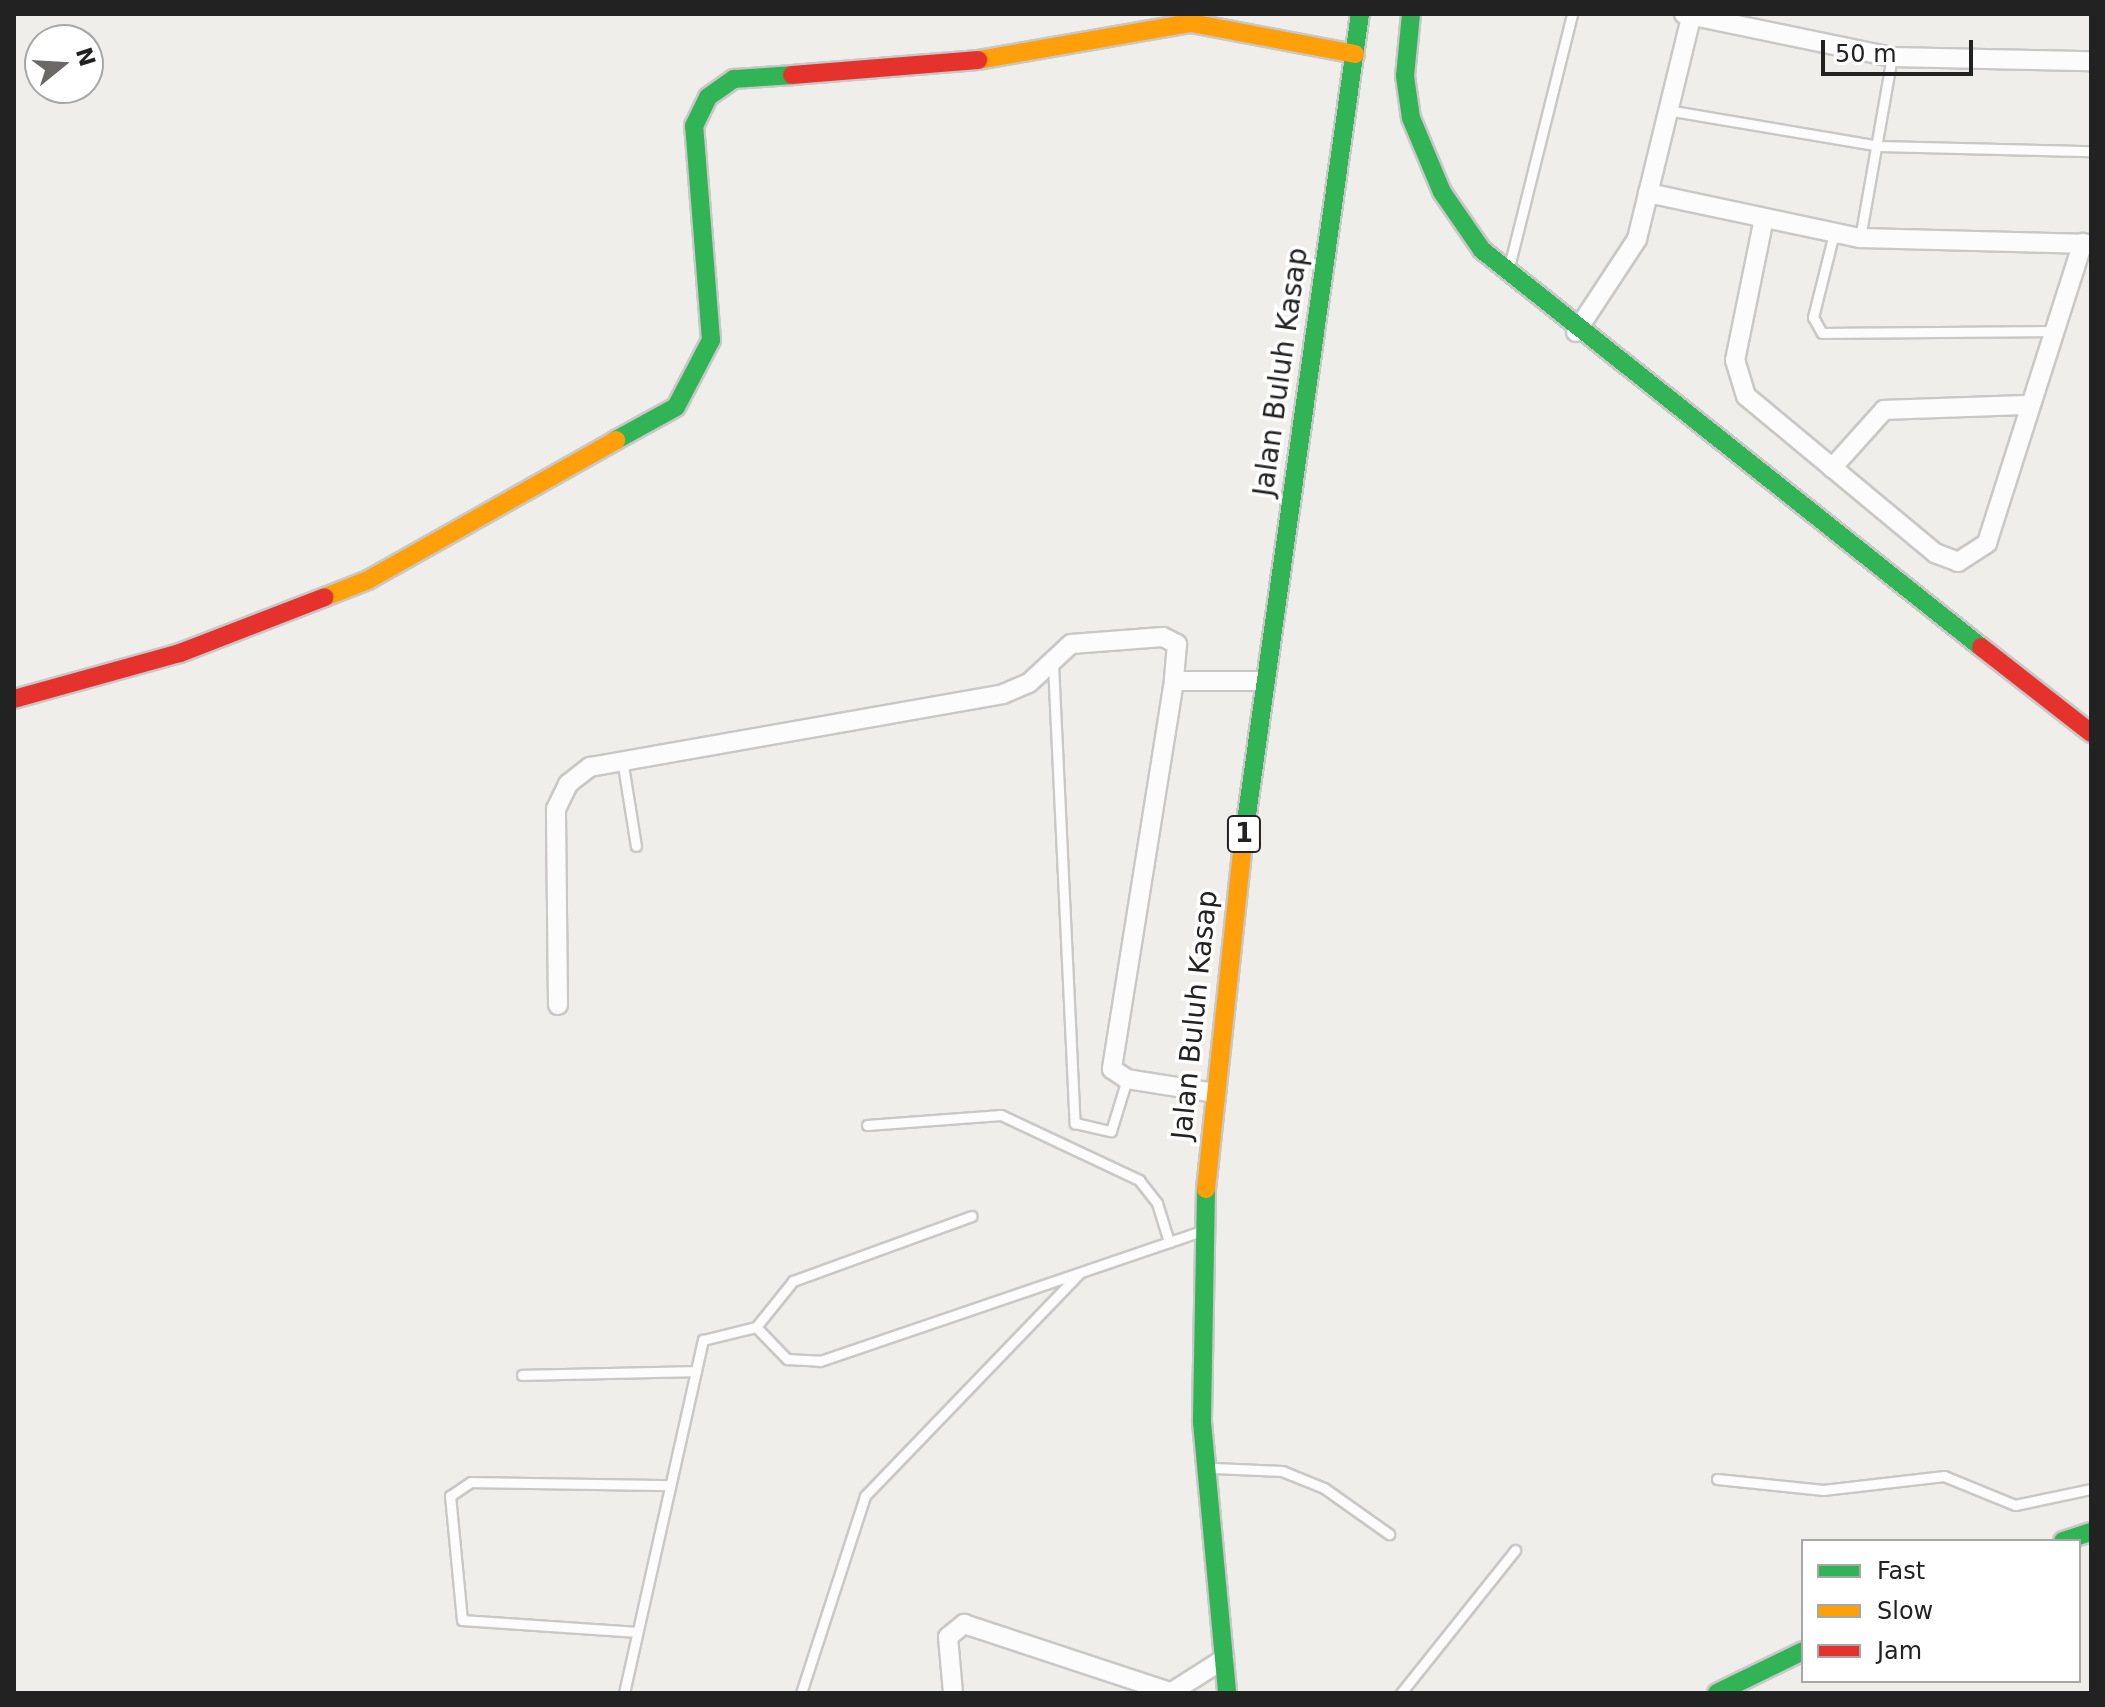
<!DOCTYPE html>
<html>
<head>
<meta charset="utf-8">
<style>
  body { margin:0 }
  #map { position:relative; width:2105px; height:1707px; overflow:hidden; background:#f0eeeb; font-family:"DejaVu Sans",sans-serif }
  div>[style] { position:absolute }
  .roads { filter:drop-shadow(2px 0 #c9c8c7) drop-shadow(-2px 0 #c9c8c7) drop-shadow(0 2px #c9c8c7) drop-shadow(0 -2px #c9c8c7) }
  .lane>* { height:9px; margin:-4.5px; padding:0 4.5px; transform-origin:4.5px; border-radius:4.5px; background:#fdfcfc }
  .street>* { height:18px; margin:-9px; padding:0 9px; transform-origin:9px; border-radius:9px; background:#fdfcfc }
  .fast>* { height:18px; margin:-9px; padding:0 9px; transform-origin:9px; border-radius:9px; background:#30b455 }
  .slow>* { height:18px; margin:-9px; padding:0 9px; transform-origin:9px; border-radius:9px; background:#ff9f0a }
  .jam>* { height:18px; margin:-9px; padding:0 9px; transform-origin:9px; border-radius:9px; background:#e5322d }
  span { translate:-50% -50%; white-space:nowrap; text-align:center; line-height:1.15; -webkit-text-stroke:7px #fff; paint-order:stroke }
  .shield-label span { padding:2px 6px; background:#fff; border:2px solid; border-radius:6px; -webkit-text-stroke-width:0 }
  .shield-label { font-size:26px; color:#222; font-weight:700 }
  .street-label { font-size:28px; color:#222 }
  .frame { position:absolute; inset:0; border:16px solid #222; pointer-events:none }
  .legend { position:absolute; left:1801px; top:1539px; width:280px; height:144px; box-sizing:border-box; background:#fff; border:2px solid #a7a7a7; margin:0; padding:10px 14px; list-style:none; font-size:24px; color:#222 }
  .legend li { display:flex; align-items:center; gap:16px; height:40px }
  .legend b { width:40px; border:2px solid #a7a7a7 }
  .north { position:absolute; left:24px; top:24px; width:80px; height:80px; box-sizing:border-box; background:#fff; border:2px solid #a7a7a7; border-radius:50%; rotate:72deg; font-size:22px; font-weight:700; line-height:32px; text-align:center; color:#222 }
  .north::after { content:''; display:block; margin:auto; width:28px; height:36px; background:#6a6968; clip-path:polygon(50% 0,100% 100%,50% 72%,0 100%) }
  .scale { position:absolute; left:1821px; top:40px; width:152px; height:36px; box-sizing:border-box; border:4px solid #222; border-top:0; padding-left:10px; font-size:24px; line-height:28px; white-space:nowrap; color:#222; -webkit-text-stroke:6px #fff; paint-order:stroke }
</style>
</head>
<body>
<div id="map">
  <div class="roads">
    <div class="lane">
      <div style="left:1667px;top:110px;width:215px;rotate:9.6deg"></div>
      <div style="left:1879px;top:146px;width:212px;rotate:1.4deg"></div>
      <div style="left:1834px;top:233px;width:87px;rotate:104deg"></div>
      <div style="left:1813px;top:317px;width:18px;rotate:61deg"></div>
      <div style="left:1822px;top:333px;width:233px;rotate:-0.5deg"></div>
      <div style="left:1860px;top:238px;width:184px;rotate:-80deg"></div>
      <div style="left:1509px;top:267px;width:261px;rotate:-76deg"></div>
      <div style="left:1053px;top:664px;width:460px;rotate:87.3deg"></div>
      <div style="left:1075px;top:1123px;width:37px;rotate:13deg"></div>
      <div style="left:1111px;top:1131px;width:54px;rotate:-72.9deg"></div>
      <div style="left:622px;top:759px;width:88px;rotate:80.9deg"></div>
      <div style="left:867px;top:1125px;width:134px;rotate:-4.3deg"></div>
      <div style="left:1001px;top:1115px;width:153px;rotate:25.2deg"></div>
      <div style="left:1139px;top:1180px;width:29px;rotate:52deg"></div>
      <div style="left:1157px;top:1203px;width:41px;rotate:72.9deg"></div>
      <div style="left:756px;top:1327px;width:59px;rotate:-51.2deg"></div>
      <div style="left:793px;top:1281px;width:190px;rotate:-20deg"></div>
      <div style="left:522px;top:1375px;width:174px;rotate:-1.3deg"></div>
      <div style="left:1214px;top:1468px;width:68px;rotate:2.5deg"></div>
      <div style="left:1282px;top:1471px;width:45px;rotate:22deg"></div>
      <div style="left:1324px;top:1488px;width:80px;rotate:35.3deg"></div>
      <div style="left:1717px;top:1479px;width:107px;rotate:5.9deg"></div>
      <div style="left:1823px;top:1490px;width:122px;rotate:-6.6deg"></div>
      <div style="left:1944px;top:1476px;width:77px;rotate:22.2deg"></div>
      <div style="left:2015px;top:1505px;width:78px;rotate:-11.9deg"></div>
      <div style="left:637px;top:1632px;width:175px;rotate:-176.1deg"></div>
      <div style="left:462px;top:1620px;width:125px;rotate:-95.5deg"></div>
      <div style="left:450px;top:1496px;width:25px;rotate:-34deg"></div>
      <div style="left:471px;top:1482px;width:199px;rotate:0.9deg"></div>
      <div style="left:624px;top:1693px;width:362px;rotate:-77.4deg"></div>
      <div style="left:703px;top:1340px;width:55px;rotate:-13.8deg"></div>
      <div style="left:756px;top:1327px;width:45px;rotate:45.9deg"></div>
      <div style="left:787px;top:1359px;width:33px;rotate:3deg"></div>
      <div style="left:820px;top:1361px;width:397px;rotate:-18.8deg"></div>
      <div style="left:801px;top:1693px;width:207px;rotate:-72deg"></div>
      <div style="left:865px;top:1496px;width:308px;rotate:-46.1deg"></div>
      <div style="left:1401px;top:1693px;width:183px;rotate:-51.4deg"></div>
    </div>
    <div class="street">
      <div style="left:1684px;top:14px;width:212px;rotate:11.7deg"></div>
      <div style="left:1892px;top:57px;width:199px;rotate:1.2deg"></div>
      <div style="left:1648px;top:193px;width:217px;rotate:12deg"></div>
      <div style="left:1860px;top:238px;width:231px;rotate:1.5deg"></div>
      <div style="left:1764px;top:218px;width:145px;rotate:101.5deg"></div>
      <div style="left:1735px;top:360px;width:38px;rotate:73deg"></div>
      <div style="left:1746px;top:396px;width:246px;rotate:39.7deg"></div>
      <div style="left:1935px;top:553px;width:25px;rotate:21deg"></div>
      <div style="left:1958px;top:562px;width:35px;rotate:-33deg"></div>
      <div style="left:1987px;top:543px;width:315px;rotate:-72.3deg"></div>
      <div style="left:1576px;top:332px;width:111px;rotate:-56.7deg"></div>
      <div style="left:1637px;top:239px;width:232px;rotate:-76.3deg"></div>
      <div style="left:1832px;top:468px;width:78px;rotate:-48.1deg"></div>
      <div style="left:1884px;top:410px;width:146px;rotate:-2deg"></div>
      <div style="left:1174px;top:681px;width:92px"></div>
      <div style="left:558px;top:1005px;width:196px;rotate:-90.6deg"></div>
      <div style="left:556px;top:809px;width:28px;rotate:-64deg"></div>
      <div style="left:568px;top:784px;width:28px;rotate:-38deg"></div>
      <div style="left:590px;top:767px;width:419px;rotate:-10deg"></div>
      <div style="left:1003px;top:694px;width:28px;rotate:-23deg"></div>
      <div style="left:1029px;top:683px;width:57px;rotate:-42.9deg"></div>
      <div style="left:1071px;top:644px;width:92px;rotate:-4.4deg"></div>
      <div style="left:1163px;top:637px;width:16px;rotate:27deg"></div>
      <div style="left:1177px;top:644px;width:37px;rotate:95deg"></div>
      <div style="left:1174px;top:681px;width:393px;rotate:99.1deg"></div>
      <div style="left:1112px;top:1069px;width:18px;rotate:34deg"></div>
      <div style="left:1127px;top:1079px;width:89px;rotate:9deg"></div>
      <div style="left:1172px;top:1692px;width:62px;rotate:-32.4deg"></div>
      <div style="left:953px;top:1693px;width:56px;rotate:-95.1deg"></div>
      <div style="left:948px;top:1637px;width:21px;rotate:-39deg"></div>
      <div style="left:964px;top:1624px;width:220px;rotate:18.3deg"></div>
    </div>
    <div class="fast">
      <div style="left:1411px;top:14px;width:62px;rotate:95.5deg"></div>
      <div style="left:1405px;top:76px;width:42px;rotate:81.9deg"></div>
      <div style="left:1411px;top:118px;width:80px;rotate:67.3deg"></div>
      <div style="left:1442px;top:192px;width:70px;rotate:55.4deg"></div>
      <div style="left:1482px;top:250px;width:638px;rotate:38.51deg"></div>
      <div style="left:616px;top:440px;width:68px;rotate:-28.8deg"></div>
      <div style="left:676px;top:407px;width:76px;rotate:-62.4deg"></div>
      <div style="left:711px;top:340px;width:215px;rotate:-94.5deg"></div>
      <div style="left:694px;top:126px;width:32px;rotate:-64deg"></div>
      <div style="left:708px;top:97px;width:32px;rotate:-35deg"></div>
      <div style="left:734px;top:79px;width:58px;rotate:-3.9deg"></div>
      <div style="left:1242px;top:850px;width:844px;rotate:-81.97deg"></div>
      <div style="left:1206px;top:1189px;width:233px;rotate:91deg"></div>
      <div style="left:1202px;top:1422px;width:272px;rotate:84.7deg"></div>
      <div style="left:2063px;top:1541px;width:29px;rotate:-18deg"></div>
      <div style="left:1717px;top:1693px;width:96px;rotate:-26deg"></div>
    </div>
    <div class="slow">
      <div style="left:978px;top:60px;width:216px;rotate:-9.9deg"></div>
      <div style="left:1191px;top:23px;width:167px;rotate:10.7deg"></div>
      <div style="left:325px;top:597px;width:46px;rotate:-21.6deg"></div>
      <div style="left:368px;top:580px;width:285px;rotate:-29.4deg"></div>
      <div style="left:1206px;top:1189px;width:341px;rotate:-83.9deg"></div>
    </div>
    <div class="jam">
      <div style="left:792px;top:75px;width:187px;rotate:-4.6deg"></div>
      <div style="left:1981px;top:647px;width:140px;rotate:38deg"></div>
      <div style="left:14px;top:699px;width:172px;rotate:-15.5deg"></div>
      <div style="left:180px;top:653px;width:155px;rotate:-21.1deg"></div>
    </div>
  </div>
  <div class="shield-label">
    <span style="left:1244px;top:834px">1</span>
  </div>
  <div class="street-label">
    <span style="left:1281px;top:372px;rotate:-82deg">Jalan Buluh Kasap</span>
    <span style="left:1195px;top:1015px;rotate:-84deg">Jalan Buluh Kasap</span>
  </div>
  <div class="frame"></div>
  <ul class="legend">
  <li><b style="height:10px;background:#30b455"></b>Fast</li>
  <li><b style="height:10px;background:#ff9f0a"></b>Slow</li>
  <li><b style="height:10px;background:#e5322d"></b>Jam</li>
  </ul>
  <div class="north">N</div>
  <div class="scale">50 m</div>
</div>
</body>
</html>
